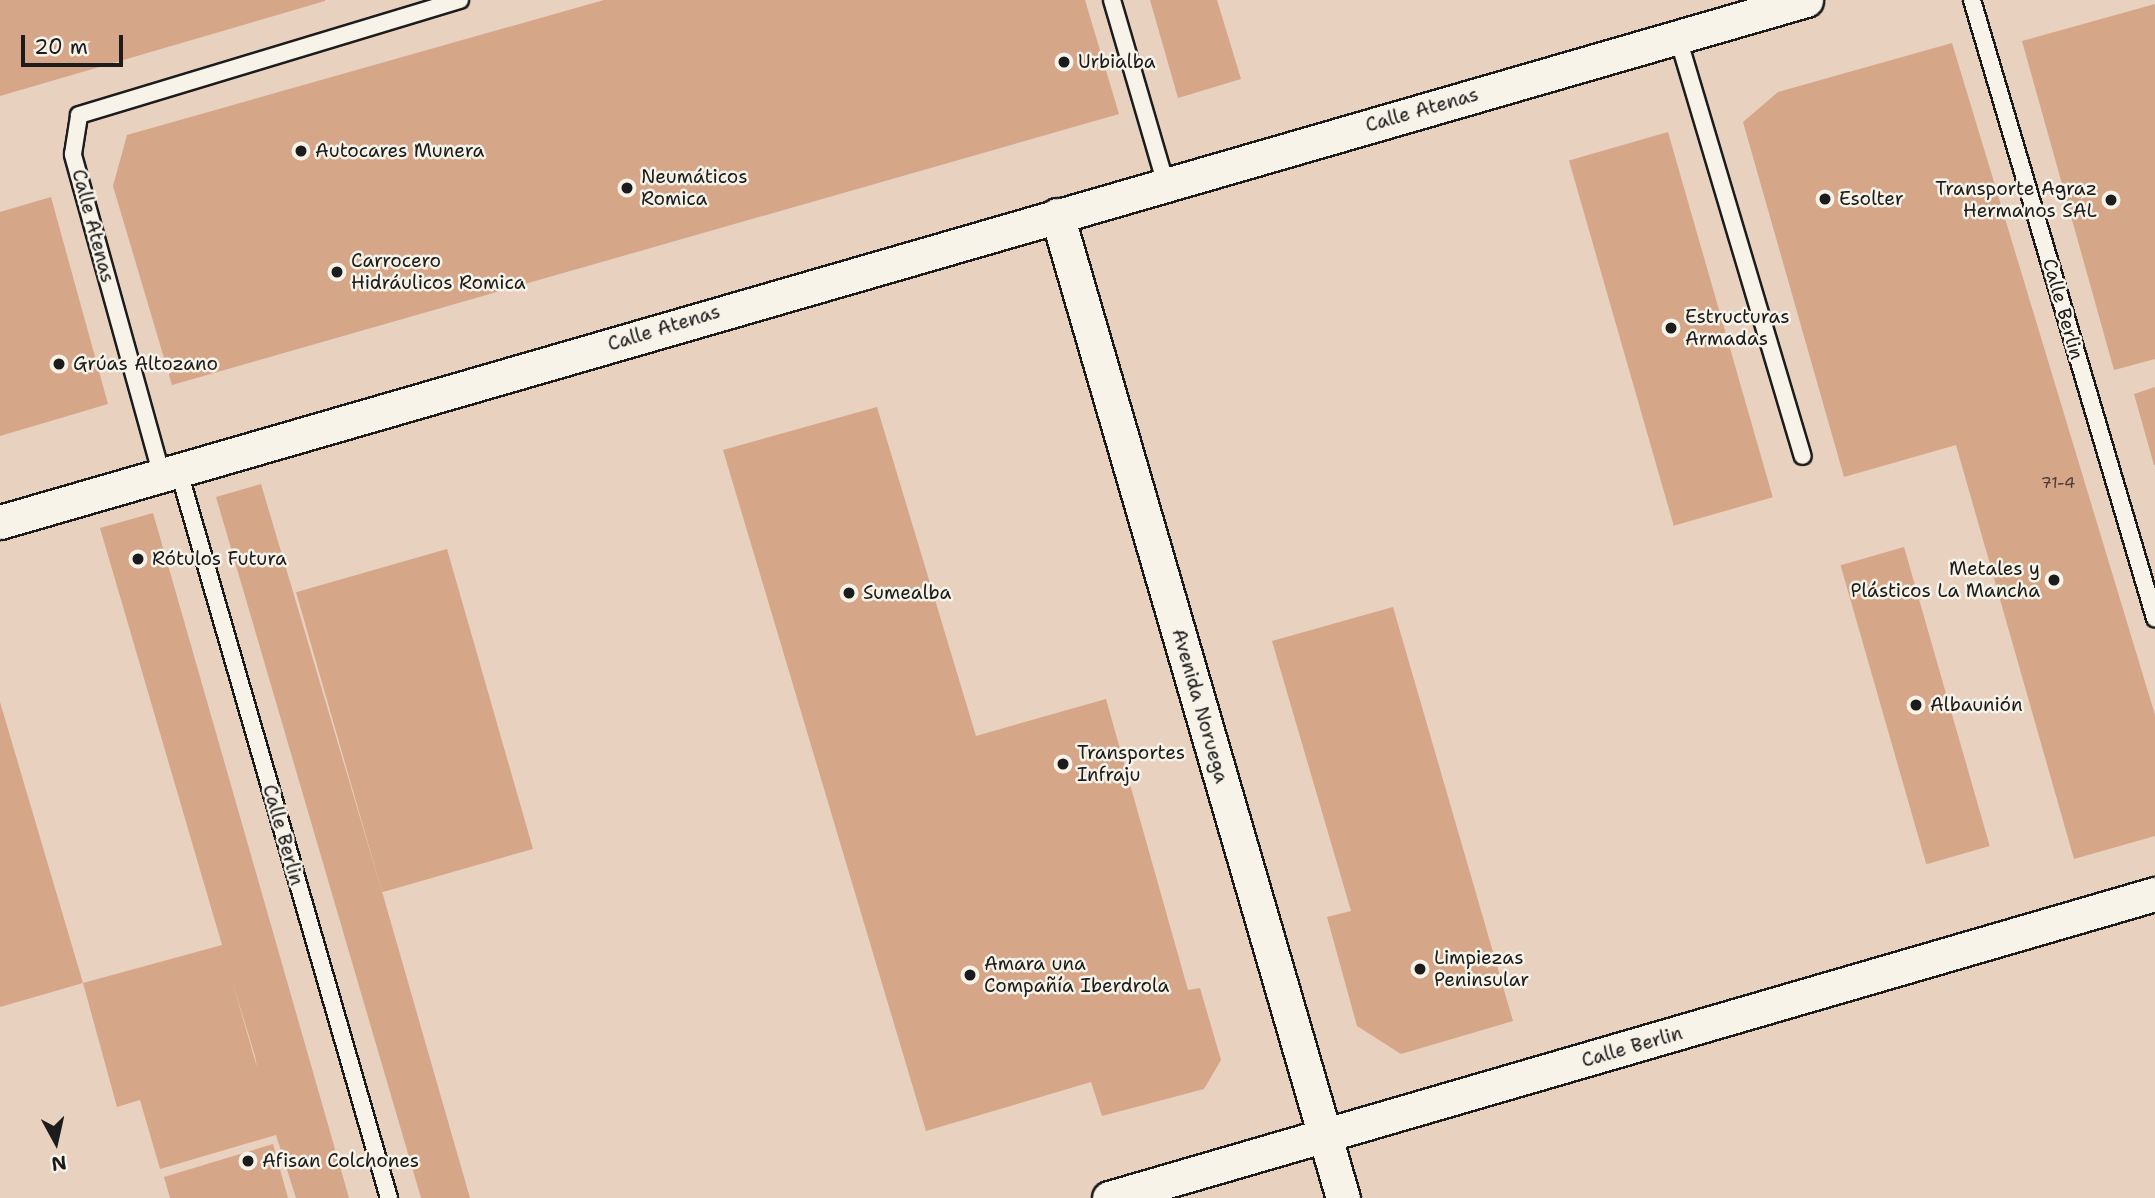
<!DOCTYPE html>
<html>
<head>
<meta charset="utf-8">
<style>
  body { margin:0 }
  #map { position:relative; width:2155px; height:1198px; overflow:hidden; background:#f0e4d5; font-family:"Shantell Sans",sans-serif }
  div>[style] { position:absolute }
  .built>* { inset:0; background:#e8d1be; transform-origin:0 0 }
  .building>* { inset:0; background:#d6a689; transform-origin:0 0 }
  .roads { filter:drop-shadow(2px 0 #1c1c1c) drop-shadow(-2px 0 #1c1c1c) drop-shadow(0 2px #1c1c1c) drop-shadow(0 -2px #1c1c1c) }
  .lane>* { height:16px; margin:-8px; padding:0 8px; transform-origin:8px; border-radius:8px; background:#f7f3e8 }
  .street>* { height:33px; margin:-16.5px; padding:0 16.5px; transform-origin:16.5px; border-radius:16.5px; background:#f7f3e8 }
  .dots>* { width:19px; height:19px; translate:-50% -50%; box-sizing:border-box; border:4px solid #f7f3e8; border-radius:50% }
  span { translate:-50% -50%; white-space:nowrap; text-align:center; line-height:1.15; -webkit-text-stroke:5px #f7f3e8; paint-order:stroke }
  .number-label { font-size:16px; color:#4a3e37 }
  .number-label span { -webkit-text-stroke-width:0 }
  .poi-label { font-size:19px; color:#1c1c1c }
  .left { translate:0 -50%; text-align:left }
  .right { translate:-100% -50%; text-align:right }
  .street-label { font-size:19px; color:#1c1c1c }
  .north { position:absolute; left:21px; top:1107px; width:70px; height:70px; -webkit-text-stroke:5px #f7f3e8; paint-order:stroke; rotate:172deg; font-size:19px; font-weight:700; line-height:28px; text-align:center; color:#1c1c1c }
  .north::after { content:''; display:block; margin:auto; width:24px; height:32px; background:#1c1c1c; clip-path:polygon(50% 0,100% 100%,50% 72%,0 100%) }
  .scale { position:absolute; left:21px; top:35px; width:102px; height:32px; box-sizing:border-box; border:4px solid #1c1c1c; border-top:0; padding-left:9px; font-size:21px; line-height:24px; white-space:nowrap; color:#1c1c1c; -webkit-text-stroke:5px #f7f3e8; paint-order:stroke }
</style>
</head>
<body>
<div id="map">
  <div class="built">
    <div style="left:0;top:0;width:2155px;height:1198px"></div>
  </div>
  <div class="building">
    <div style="clip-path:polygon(0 0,325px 0,325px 1px,0 96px)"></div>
    <div style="clip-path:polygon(604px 0,1085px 0,1119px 114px,172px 385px,113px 186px,127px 135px)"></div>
    <div style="clip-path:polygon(1150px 0,1217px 0,1241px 79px,1178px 98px)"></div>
    <div style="clip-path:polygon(2155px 4px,2155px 359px,2114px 370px,2022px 41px)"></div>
    <div style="clip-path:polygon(1952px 43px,2155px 715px,2155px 836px,2074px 859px,1956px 445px,1844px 477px,1743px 122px,1778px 92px)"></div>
    <div style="left:1668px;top:132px;width:380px;height:103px;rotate:74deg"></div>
    <div style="clip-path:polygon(51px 197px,108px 404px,0 436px,0 212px)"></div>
    <div style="clip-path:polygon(2155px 387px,2155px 465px,2154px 465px,2134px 394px)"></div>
    <div style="clip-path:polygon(877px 407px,976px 736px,1106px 699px,1188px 990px,1200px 988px,1221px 1060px,1204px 1089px,1102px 1116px,1091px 1082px,926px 1131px,723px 450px)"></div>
    <div style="clip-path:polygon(261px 484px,383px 895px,470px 1198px,421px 1198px,316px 839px,216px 497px)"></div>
    <div style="clip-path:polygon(evenodd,153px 513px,172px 579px,349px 1198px,296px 1198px,276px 1135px,160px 1169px,140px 1100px,117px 1107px,83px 983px,222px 945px,100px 528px,153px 513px,232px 981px,255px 1056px,257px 1067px,232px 981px)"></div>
    <div style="left:1904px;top:547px;width:311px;height:66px;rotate:74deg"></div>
    <div style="left:447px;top:549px;width:312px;height:157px;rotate:74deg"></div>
    <div style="clip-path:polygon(1393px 607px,1513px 1021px,1401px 1054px,1357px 1026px,1327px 917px,1351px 911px,1272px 641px)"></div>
    <div style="clip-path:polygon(0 702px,83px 983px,0 1007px)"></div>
    <div style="clip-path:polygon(273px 1144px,288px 1198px,170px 1198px,164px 1177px)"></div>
  </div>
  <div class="roads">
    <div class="lane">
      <div style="left:1112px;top:0;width:189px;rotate:73.7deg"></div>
      <div style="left:1972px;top:0;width:645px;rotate:73.51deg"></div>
      <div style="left:1678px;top:38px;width:436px;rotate:73.4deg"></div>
      <div style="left:179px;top:472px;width:756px;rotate:73.87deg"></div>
      <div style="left:162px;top:476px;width:334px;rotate:-105.5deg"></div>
      <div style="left:73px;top:154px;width:39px;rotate:-81deg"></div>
      <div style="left:79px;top:115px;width:398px;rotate:-16.8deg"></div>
    </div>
    <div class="street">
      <div style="left:1057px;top:215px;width:1024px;rotate:73.78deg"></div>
      <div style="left:0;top:522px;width:1880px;rotate:-16.12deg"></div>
      <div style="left:1109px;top:1198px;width:1089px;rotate:-16.21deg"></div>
    </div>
  </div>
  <div class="dots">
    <div style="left:1064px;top:62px;background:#1c1c1c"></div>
    <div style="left:301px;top:151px;background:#1c1c1c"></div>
    <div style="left:627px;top:188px;background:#1c1c1c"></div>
    <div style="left:1825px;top:199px;background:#1c1c1c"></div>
    <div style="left:2111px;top:200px;background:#1c1c1c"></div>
    <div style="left:337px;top:272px;background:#1c1c1c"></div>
    <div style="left:1671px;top:328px;background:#1c1c1c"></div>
    <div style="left:59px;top:364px;background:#1c1c1c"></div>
    <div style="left:138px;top:559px;background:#1c1c1c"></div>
    <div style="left:2054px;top:580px;background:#1c1c1c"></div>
    <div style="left:849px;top:593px;background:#1c1c1c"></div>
    <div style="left:1916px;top:705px;background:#1c1c1c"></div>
    <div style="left:1063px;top:764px;background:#1c1c1c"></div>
    <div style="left:1420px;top:969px;background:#1c1c1c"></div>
    <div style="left:970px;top:975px;background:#1c1c1c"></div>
    <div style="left:248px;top:1161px;background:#1c1c1c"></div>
  </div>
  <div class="number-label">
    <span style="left:2058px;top:483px">71-4</span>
  </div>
  <div class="poi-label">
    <span class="left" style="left:1078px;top:62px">Urbialba</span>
    <span class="left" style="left:315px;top:151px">Autocares Munera</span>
    <span class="left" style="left:641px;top:188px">Neumáticos<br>Romica</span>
    <span class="right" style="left:2097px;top:200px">Transporte Agraz<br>Hermanos SAL</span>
    <span class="left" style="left:1839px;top:199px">Esolter</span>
    <span class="left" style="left:351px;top:272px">Carrocero<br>Hidráulicos Romica</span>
    <span class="left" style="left:1685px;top:328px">Estructuras<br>Armadas</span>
    <span class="left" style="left:73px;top:364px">Grúas Altozano</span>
    <span class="left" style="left:152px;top:559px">Rótulos Futura</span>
    <span class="right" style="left:2040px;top:580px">Metales y<br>Plásticos La Mancha</span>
    <span class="left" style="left:863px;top:593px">Sumealba</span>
    <span class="left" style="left:1930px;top:705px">Albaunión</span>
    <span class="left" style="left:1077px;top:764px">Transportes<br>Infraju</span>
    <span class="left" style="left:1434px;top:969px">Limpiezas<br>Peninsular</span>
    <span class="left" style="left:984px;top:975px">Amara una<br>Compañía Iberdrola</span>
    <span class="left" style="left:262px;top:1161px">Afisan Colchones</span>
  </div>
  <div class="street-label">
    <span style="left:1422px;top:110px;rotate:-16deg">Calle Atenas</span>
    <span style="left:93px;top:226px;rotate:75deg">Calle Atenas</span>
    <span style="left:2063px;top:309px;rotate:74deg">Calle Berlin</span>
    <span style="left:664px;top:328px;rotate:-17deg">Calle Atenas</span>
    <span style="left:1200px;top:706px;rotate:74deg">Avenida Noruega</span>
    <span style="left:283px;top:835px;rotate:74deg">Calle Berlin</span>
    <span style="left:1632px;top:1047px;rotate:-16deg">Calle Berlin</span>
  </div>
  <div class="north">N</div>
  <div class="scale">20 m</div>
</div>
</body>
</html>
